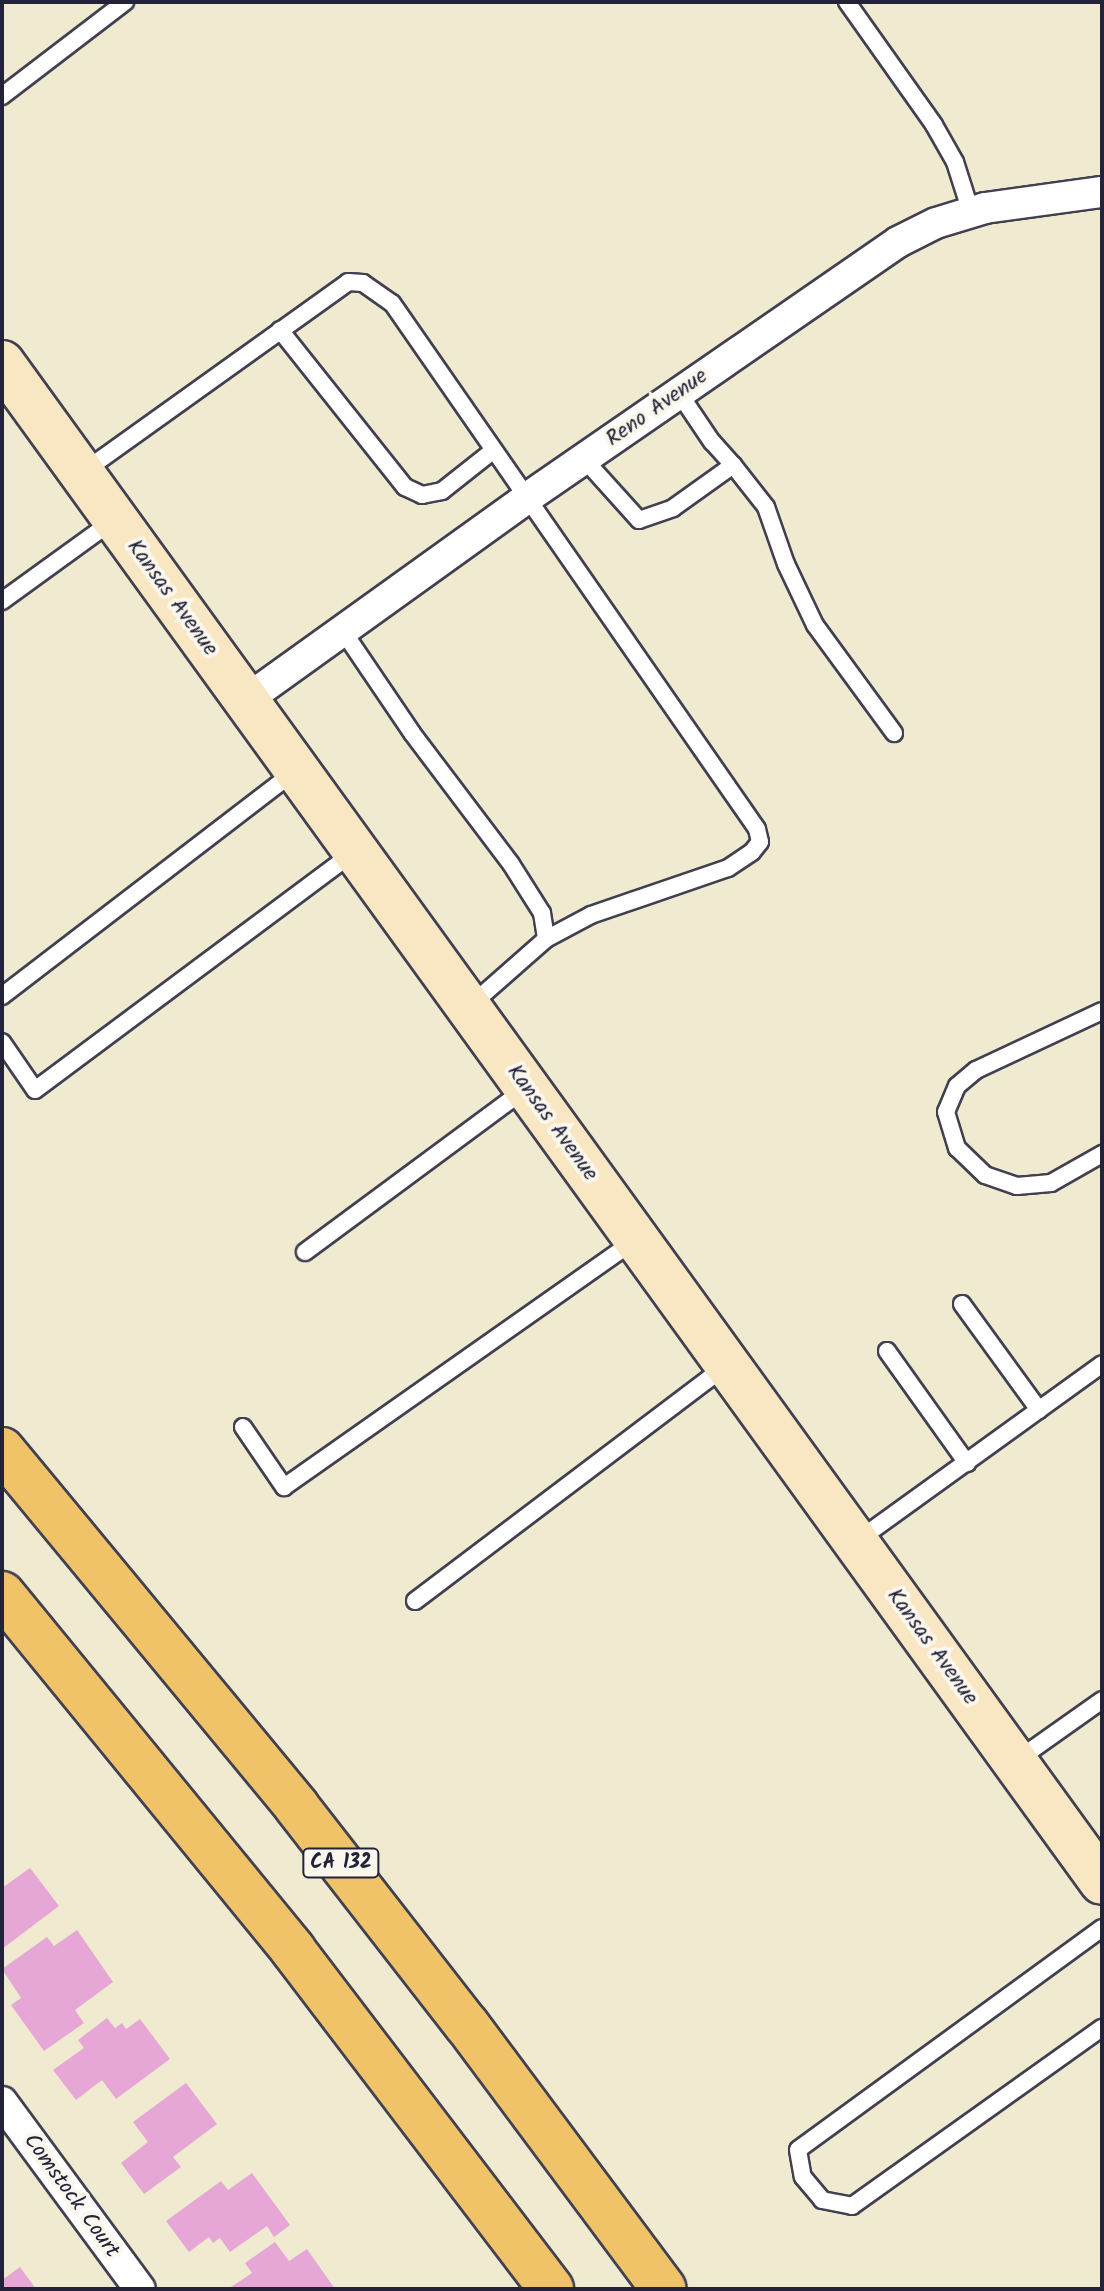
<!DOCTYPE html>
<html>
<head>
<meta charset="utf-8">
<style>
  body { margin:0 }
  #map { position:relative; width:1104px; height:2291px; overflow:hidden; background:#efead0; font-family:Kalam,sans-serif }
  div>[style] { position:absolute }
  .building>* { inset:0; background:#e6a7d6 }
  .roads { filter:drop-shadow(2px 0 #414051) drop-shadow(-2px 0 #414051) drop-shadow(0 2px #414051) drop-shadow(0 -2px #414051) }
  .lane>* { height:16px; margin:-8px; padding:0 8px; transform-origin:8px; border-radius:8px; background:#fff }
  .street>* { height:30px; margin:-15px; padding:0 15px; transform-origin:15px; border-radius:15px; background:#fff }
  .secondary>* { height:44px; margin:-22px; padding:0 22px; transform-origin:22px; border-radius:22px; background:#f9e7c3 }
  .highway>* { height:44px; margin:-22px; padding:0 22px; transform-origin:22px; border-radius:22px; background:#f1c369 }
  span { translate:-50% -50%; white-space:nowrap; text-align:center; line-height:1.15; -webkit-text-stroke:8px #fbf7ec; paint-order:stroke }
  .shield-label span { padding:2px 6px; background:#fbf7ec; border:2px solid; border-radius:6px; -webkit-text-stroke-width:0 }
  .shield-label { font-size:20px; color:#22223b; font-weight:700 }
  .street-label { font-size:22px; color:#22223b }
  .frame { position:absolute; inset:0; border:4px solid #22223b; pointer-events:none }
</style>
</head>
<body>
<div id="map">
  <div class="building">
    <div style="clip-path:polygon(30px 1868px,59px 1906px,2px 1949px,2px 1888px)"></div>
    <div style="clip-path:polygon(77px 1930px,113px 1982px,75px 2010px,84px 2023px,44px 2051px,11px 2005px,21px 1998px,2px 1969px,47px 1937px,54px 1946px)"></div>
    <div style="clip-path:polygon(107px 2018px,115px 2028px,122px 2023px,126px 2029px,140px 2019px,170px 2059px,116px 2099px,102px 2080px,76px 2100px,53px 2070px,84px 2048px,78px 2040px)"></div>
    <div style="clip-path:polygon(186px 2083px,217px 2124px,173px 2157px,181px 2167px,144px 2194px,121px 2163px,148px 2142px,133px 2122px)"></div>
    <div style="clip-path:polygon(252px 2173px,290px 2225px,274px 2237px,267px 2226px,230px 2252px,220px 2238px,213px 2243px,209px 2237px,189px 2252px,166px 2221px,221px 2181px,228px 2190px)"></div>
    <div style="clip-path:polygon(275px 2242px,289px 2261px,307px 2249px,335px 2289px,228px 2289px,252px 2273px,245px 2263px)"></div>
    <div style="clip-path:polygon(20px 2267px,36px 2289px,2px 2289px,2px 2280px)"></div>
  </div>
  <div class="roads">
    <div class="lane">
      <div style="left:847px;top:2px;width:151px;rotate:54.7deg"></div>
      <div style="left:934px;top:125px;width:43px;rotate:60.4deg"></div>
      <div style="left:955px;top:162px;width:52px;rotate:72.3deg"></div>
      <div style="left:2px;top:96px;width:155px;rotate:-37.4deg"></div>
      <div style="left:280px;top:330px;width:201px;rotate:51.5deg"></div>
      <div style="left:405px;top:487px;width:19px;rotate:25deg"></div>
      <div style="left:422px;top:495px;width:20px;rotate:-11deg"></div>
      <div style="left:442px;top:491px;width:66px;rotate:-38.3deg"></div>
      <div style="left:584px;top:459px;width:82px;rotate:48deg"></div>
      <div style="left:639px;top:520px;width:36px;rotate:-19deg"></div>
      <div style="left:673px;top:508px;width:74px;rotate:-35.6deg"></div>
      <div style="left:733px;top:465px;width:31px;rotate:-132deg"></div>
      <div style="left:712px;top:442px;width:59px;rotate:-124deg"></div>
      <div style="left:733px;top:465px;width:53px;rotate:51.8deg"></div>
      <div style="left:766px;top:507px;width:60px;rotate:70.7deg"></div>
      <div style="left:786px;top:564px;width:68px;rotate:64.6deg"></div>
      <div style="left:815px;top:625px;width:134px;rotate:53.8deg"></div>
      <div style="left:83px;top:472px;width:326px;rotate:-35.6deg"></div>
      <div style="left:348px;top:282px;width:15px;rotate:4deg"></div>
      <div style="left:363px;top:283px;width:35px;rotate:35deg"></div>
      <div style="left:392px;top:303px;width:640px;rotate:55.24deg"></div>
      <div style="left:757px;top:829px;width:13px;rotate:77deg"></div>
      <div style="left:760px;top:842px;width:13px;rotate:129deg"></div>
      <div style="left:752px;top:852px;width:29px;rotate:146deg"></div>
      <div style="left:728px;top:868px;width:145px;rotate:161.1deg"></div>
      <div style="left:591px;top:915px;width:51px;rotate:151.9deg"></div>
      <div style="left:2px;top:601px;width:138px;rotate:-35.9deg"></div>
      <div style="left:343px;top:631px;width:123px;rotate:55.9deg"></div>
      <div style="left:412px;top:733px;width:164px;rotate:52.9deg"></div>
      <div style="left:511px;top:864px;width:58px;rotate:57.7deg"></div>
      <div style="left:542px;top:913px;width:26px;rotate:81deg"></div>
      <div style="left:546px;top:939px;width:103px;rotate:138.6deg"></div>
      <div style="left:2px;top:996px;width:369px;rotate:-37.5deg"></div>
      <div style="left:1102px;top:1011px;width:139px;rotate:154.9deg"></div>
      <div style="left:976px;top:1070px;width:25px;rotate:140deg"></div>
      <div style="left:957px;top:1086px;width:28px;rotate:113deg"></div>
      <div style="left:946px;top:1112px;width:38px;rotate:73deg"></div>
      <div style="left:957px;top:1148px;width:39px;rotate:44deg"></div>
      <div style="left:985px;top:1175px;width:34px;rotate:19deg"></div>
      <div style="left:1017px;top:1186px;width:34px;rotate:-5deg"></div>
      <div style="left:1051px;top:1183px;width:59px;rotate:-29.6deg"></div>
      <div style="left:2px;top:1042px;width:58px;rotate:55.5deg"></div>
      <div style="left:35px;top:1090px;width:400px;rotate:-36.7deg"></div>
      <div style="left:305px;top:1252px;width:274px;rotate:-36.5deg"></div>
      <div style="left:962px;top:1304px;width:131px;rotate:54deg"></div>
      <div style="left:887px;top:1351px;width:138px;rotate:54.5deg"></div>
      <div style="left:243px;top:1427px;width:73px;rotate:55.7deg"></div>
      <div style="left:284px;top:1487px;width:429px;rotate:-35.1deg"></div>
      <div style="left:857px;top:1541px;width:302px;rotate:-35.8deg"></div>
      <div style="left:415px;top:1601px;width:390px;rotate:-37.1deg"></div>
      <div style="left:1016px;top:1761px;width:105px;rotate:-35.3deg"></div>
      <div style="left:1102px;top:1928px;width:376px;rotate:143.9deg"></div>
      <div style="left:798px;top:2150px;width:27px;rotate:80deg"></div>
      <div style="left:803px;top:2177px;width:30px;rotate:50deg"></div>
      <div style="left:822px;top:2200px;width:31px;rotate:11deg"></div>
      <div style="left:852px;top:2206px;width:307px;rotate:-35.5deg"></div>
    </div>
    <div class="street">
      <div style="left:246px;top:700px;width:346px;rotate:-35.7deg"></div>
      <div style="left:527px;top:498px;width:451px;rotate:-34.6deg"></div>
      <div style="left:898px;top:242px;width:42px;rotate:-26.6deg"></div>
      <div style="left:936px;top:223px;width:51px;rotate:-17deg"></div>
      <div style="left:985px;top:208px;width:118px;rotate:-7.8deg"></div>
      <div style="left:2px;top:2102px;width:232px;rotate:53.6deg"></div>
    </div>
    <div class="secondary">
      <div style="left:2px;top:363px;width:1875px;rotate:54.09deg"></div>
    </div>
    <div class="highway">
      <div style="left:2px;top:1450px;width:463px;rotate:50.4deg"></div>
      <div style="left:297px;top:1807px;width:276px;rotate:52.1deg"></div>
      <div style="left:467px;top:2025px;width:329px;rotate:53.3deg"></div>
      <div style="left:2px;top:1594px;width:460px;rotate:50.7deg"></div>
      <div style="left:293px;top:1950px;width:426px;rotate:52.7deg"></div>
    </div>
  </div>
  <div class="shield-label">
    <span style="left:341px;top:1863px">CA 132</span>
  </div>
  <div class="street-label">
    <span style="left:657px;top:408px;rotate:-35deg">Reno Avenue</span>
    <span style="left:172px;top:598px;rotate:54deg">Kansas Avenue</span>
    <span style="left:552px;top:1123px;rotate:54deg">Kansas Avenue</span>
    <span style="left:932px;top:1647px;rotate:54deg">Kansas Avenue</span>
    <span style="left:71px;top:2196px;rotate:54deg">Comstock Court</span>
  </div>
  <div class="frame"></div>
</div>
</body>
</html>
